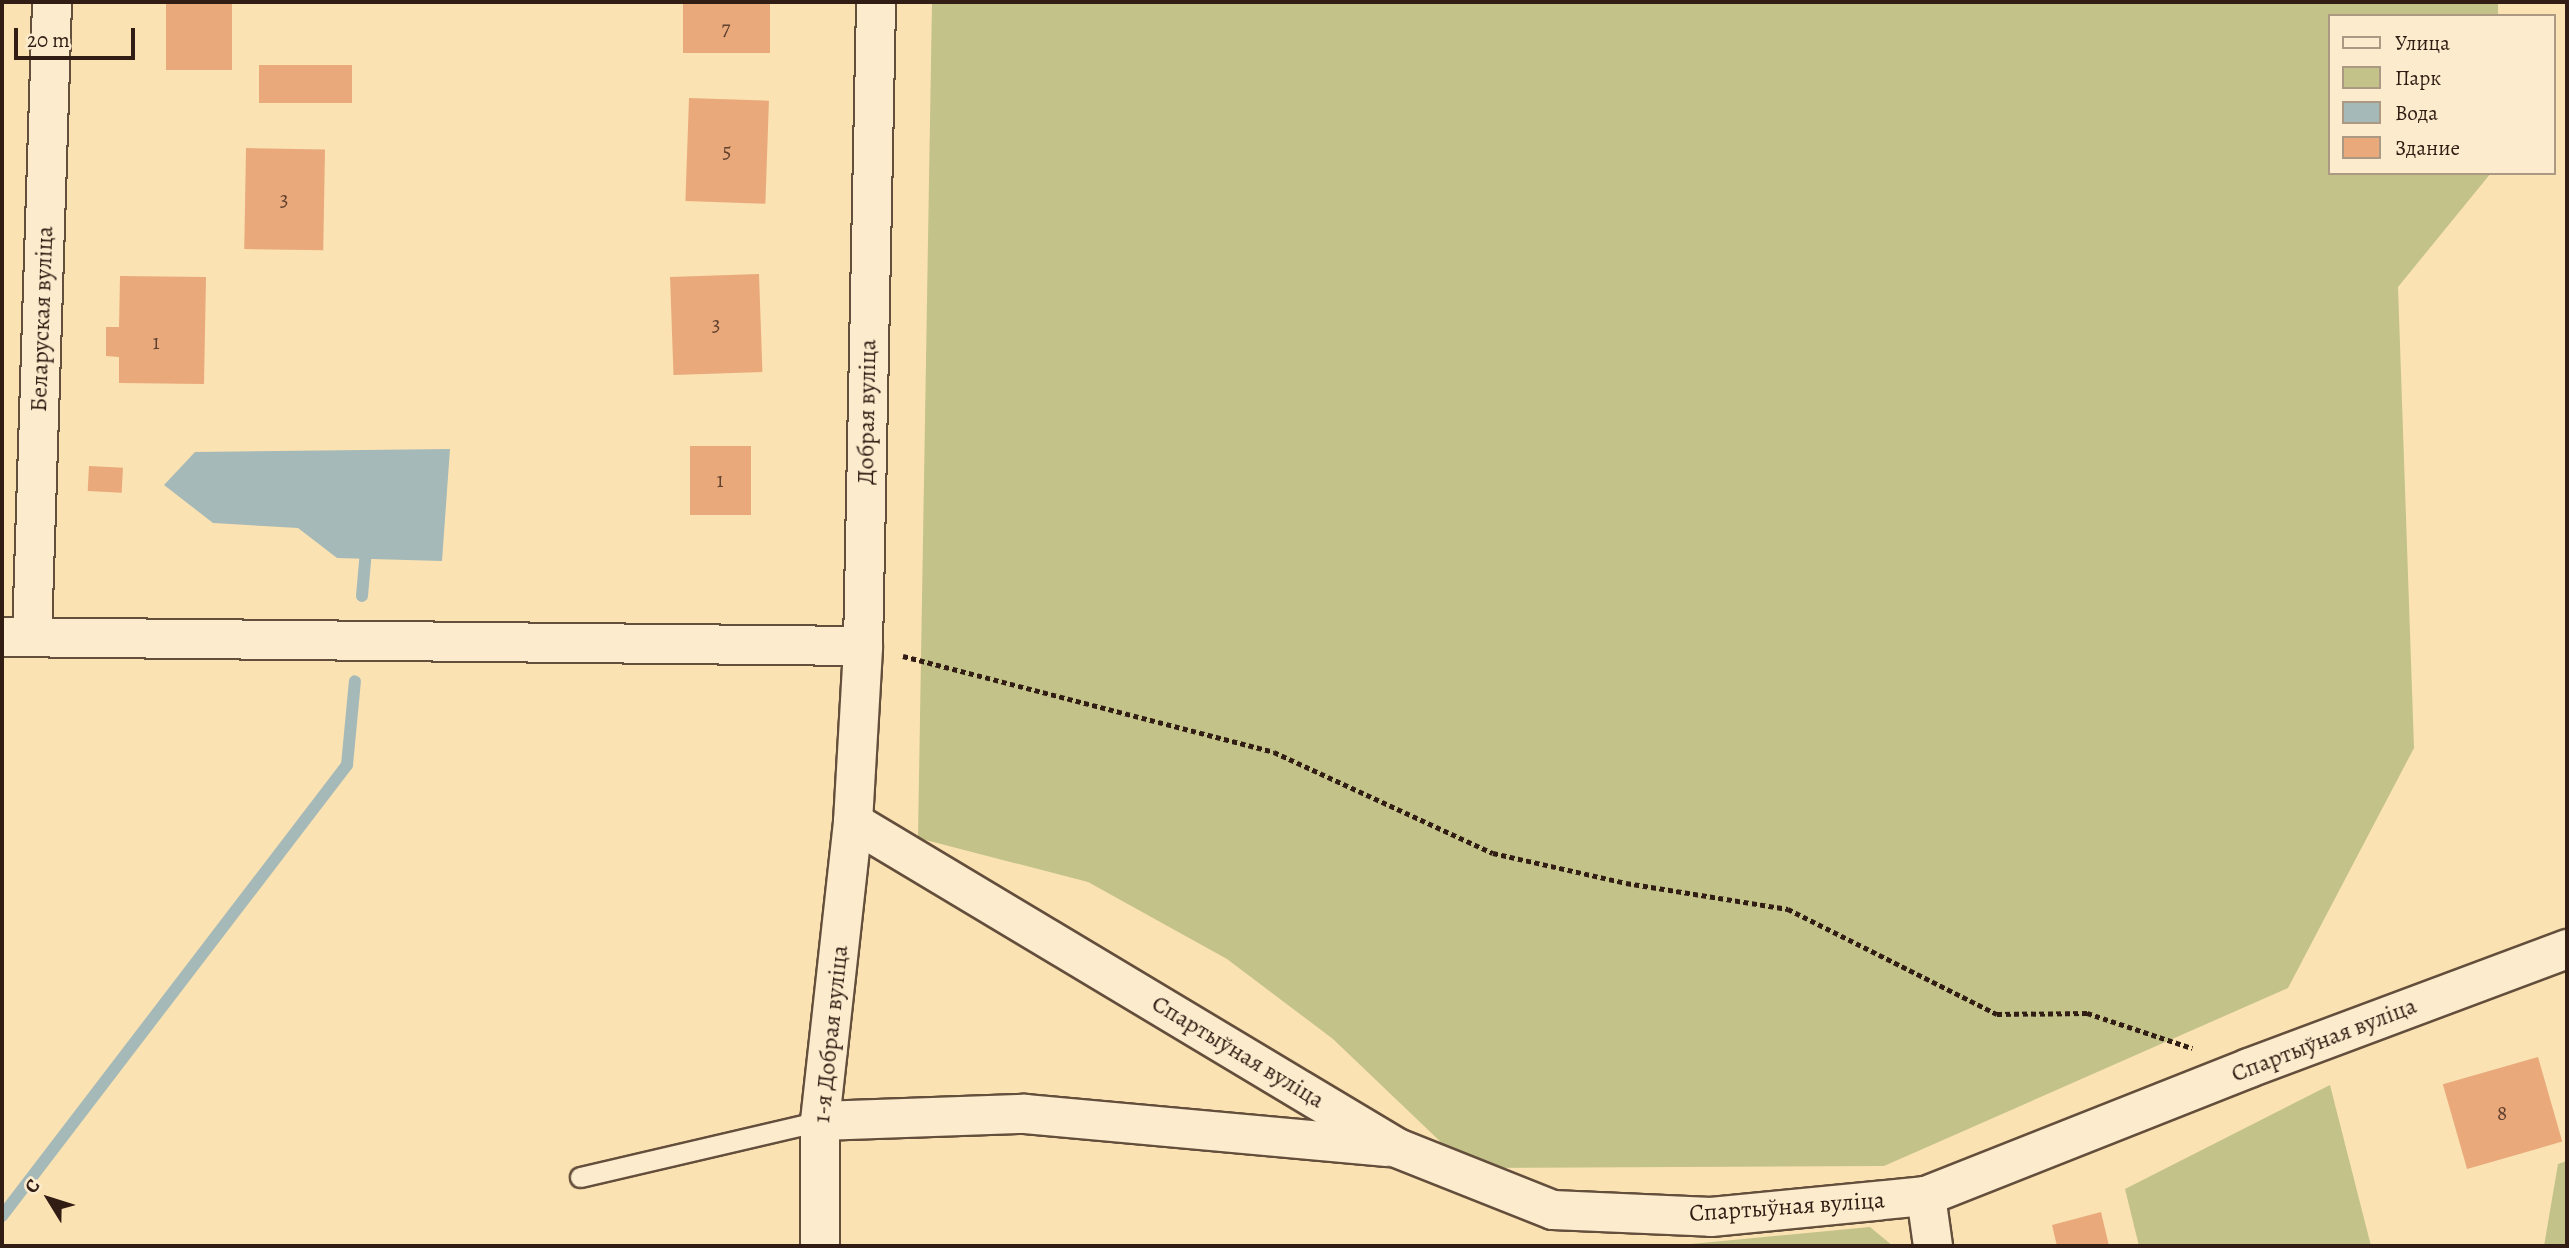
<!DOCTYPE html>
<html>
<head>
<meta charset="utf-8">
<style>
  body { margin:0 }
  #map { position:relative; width:2569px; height:1248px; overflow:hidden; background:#fbe2b2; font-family:Alegreya,serif }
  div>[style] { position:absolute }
  .green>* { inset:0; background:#c2c289 }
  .water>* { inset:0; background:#a5bab8 }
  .stream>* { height:12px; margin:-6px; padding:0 6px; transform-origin:6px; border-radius:6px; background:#a5bab8 }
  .building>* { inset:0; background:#e9a97b; transform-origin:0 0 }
  .path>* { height:4.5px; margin-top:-2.25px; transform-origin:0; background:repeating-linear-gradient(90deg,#321d14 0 5px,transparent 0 8.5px) }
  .roads { filter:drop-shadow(2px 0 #644e3c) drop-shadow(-2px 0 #644e3c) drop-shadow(0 2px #644e3c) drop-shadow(0 -2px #644e3c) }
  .service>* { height:19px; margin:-9.5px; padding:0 9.5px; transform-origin:9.5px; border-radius:9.5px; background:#fceccd }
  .minor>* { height:38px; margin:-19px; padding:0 19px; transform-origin:19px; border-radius:19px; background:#fceccd }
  span { translate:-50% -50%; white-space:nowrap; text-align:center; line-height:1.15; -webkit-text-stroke:7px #fceccd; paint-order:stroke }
  .number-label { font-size:21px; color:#60402e }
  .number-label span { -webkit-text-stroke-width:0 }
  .street-label { font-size:24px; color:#321d14 }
  .frame { position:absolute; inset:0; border:4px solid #321d14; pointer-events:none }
  .legend { position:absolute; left:2328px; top:14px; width:228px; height:161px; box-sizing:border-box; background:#fceccd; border:2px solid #ab9983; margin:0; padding:9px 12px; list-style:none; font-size:21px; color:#321d14 }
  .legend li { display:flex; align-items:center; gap:14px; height:35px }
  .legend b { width:35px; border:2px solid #ab9983 }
  .north { position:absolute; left:14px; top:1164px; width:70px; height:70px; -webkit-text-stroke:5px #fceccd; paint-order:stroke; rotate:308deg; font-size:19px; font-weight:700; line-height:28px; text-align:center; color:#321d14 }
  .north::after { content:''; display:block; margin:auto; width:24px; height:32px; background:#321d14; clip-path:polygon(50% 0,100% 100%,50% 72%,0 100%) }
  .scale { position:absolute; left:14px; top:28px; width:121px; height:32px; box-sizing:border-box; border:4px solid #321d14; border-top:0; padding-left:9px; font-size:21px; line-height:24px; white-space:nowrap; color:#321d14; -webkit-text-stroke:5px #fceccd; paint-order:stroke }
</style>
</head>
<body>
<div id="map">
  <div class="green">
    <div style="clip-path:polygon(932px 2px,2498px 2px,2498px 16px,2329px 16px,2329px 173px,2491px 173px,2398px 287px,2414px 748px,2288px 988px,1884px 1166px,1468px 1168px,1333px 1039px,1227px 959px,1088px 882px,918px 838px)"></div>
    <div style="clip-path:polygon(2330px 1085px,2371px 1246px,2139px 1246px,2125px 1189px)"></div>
    <div style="clip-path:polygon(2567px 1161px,2567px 1246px,2544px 1246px,2558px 1164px)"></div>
    <div style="clip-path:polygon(1870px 1227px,1893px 1246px,1670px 1246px)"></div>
  </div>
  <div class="water">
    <div style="clip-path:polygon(450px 449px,442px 561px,337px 558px,298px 528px,213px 523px,164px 485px,195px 452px)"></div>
  </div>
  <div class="stream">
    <div style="left:362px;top:596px;width:37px;rotate:-85deg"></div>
    <div style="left:2px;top:1216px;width:568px;rotate:-52.59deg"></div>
    <div style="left:347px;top:765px;width:84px;rotate:-84.6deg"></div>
  </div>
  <div class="building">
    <div style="left:166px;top:2px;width:66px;height:68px"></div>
    <div style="left:683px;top:2px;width:87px;height:51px"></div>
    <div style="left:259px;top:65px;width:93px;height:38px"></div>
    <div style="left:689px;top:98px;width:80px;height:103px;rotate:2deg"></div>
    <div style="left:246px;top:148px;width:79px;height:101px;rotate:1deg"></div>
    <div style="left:759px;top:274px;width:98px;height:89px;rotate:88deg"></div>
    <div style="clip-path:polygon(120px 276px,206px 277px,204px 384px,119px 383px,119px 357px,106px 356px,106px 327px,119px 327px)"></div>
    <div style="left:690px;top:446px;width:61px;height:69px"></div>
    <div style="left:89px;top:466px;width:34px;height:25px;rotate:3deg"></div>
    <div style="left:2538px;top:1057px;width:88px;height:99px;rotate:74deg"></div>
    <div style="clip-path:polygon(2101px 1212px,2109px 1246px,2057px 1246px,2052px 1225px)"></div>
  </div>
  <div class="path">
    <div style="left:903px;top:656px;width:383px;rotate:14.5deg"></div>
    <div style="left:1274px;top:752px;width:241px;rotate:24.8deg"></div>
    <div style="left:1493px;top:853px;width:136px;rotate:12.7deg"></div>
    <div style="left:1626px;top:883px;width:164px;rotate:9.1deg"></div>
    <div style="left:1788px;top:909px;width:234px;rotate:26.7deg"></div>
    <div style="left:1997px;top:1014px;width:90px;rotate:-0.6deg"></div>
    <div style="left:2087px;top:1013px;width:111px;rotate:18.4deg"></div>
  </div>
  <div class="roads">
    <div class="service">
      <div style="left:580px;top:1177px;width:246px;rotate:-13.1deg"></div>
    </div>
    <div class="minor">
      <div style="left:32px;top:636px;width:634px;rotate:-88.19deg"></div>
      <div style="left:2px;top:637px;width:861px;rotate:0.6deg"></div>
      <div style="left:853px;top:822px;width:634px;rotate:30.93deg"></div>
      <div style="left:1397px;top:1148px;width:168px;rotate:21.7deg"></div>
      <div style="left:1553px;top:1210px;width:158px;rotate:2.5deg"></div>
      <div style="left:1711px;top:1217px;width:216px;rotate:-5.6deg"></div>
      <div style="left:1926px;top:1196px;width:347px;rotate:-21.6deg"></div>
      <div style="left:2249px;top:1068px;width:340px;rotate:-20.5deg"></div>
      <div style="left:820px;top:1121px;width:205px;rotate:-2deg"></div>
      <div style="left:1025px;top:1114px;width:364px;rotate:5.2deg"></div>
      <div style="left:1926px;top:1196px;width:50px;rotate:82deg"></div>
      <div style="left:820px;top:1246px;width:125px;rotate:-90deg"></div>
      <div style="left:820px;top:1121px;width:301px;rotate:-83.7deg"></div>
      <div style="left:853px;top:822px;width:176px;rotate:-86.7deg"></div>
      <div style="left:863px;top:646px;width:644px;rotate:-88.84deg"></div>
    </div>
  </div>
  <div class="number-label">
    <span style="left:726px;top:28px">7</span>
    <span style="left:727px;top:151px">5</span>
    <span style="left:284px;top:199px">3</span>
    <span style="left:716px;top:324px">3</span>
    <span style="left:156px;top:342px">1</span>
    <span style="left:720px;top:480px">1</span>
    <span style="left:2502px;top:1113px">8</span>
  </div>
  <div class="street-label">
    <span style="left:42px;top:319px;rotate:-88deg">Беларуская вуліца</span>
    <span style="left:867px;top:412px;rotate:-89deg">Добрая вуліца</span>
    <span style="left:831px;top:1034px;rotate:-84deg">1-я Добрая вуліца</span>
    <span style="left:2324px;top:1040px;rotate:-21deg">Спартыўная вуліца</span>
    <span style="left:1238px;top:1052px;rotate:31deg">Спартыўная вуліца</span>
    <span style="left:1787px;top:1207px;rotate:-4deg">Спартыўная вуліца</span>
  </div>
  <div class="frame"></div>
  <ul class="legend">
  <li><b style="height:9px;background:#fceccd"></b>Улица</li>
  <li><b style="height:19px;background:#c2c289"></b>Парк</li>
  <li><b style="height:19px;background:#a5bab8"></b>Вода</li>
  <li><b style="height:19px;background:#e9a97b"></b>Здание</li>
  </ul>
  <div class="north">С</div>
  <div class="scale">20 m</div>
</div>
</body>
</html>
